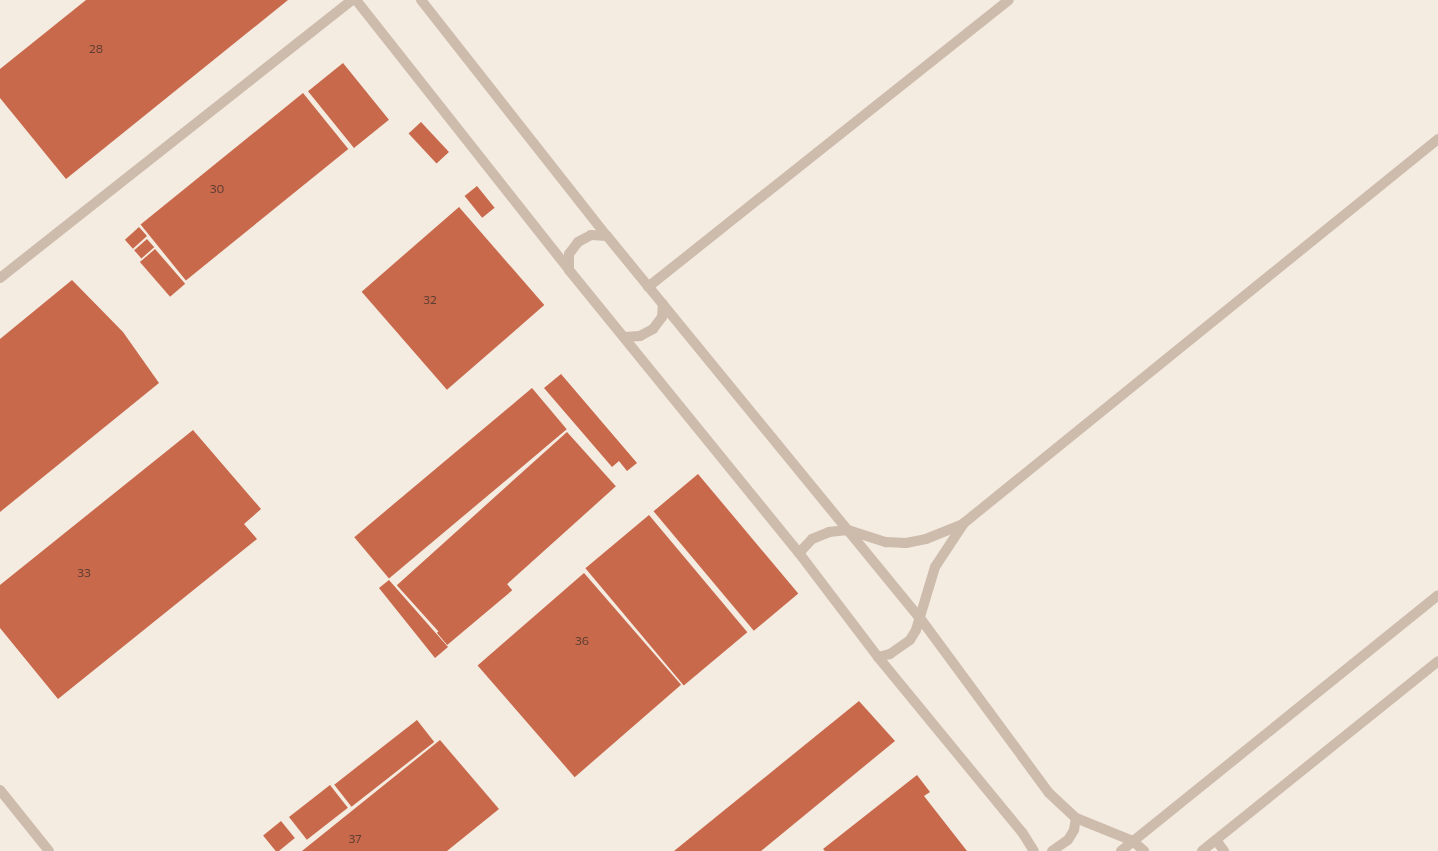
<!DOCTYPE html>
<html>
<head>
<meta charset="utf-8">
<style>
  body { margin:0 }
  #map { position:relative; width:1438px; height:851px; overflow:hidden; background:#f4ebe1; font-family:Commissioner,sans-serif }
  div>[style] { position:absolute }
  .building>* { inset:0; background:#c8694b; transform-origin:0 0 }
  .minor>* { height:10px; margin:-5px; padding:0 5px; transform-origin:5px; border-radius:5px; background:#cdbbac }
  span { translate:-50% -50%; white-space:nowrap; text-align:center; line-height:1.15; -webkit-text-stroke:3px #fbf5ee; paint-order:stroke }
  .number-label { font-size:12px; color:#5e3e33 }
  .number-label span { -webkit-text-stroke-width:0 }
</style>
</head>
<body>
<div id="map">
  <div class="building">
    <div style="clip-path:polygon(86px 0,288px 0,66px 179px,0 98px,0 69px)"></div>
    <div style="left:343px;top:63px;width:73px;height:45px;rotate:51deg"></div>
    <div style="left:303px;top:93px;width:72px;height:209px;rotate:51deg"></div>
    <div style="left:421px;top:122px;width:41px;height:17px;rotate:47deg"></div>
    <div style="left:477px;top:186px;width:28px;height:16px;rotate:51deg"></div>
    <div style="left:459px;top:207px;width:130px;height:129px;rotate:49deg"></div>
    <div style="left:139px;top:227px;width:12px;height:19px;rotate:48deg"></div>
    <div style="left:147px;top:239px;width:11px;height:17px;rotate:49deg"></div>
    <div style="left:155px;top:249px;width:46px;height:20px;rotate:49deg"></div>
    <div style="clip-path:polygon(72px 280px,123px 332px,159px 383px,0 512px,0 339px)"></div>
    <div style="clip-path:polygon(561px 374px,637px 463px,627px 471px,619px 461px,612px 467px,544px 388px)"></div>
    <div style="left:532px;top:388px;width:54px;height:232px;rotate:50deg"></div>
    <div style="clip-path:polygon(193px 430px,261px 509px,244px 524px,257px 539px,58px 699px,0 628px,0 585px)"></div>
    <div style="left:567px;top:432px;width:73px;height:229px;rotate:48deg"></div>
    <div style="left:698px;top:474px;width:156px;height:58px;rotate:50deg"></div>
    <div style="left:649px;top:515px;width:153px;height:83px;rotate:50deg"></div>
    <div style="left:584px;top:573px;width:148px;height:141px;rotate:49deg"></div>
    <div style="left:502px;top:578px;width:16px;height:85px;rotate:50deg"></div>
    <div style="clip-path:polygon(389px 580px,448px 647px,435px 658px,379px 588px)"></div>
    <div style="clip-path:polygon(859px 701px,895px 741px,761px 851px,674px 851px)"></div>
    <div style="left:417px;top:720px;width:28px;height:105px;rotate:52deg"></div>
    <div style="clip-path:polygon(440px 740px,499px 809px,447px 851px,302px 851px)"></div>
    <div style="clip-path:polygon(917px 775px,930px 792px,924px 796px,967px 851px,825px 851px,823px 849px)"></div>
    <div style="left:330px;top:785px;width:29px;height:52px;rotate:52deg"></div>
    <div style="left:281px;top:821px;width:22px;height:23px;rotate:51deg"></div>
  </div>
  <div class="minor">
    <div style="left:356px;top:0;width:344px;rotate:51.7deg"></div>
    <div style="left:569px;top:270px;width:365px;rotate:50.9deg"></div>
    <div style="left:799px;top:553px;width:131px;rotate:52.8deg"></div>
    <div style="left:878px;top:657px;width:227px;rotate:50.6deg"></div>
    <div style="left:1022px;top:832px;width:22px;rotate:58deg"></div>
    <div style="left:421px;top:0;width:300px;rotate:51.8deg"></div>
    <div style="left:607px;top:236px;width:494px;rotate:50.7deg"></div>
    <div style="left:920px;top:618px;width:217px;rotate:53.6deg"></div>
    <div style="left:1049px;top:793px;width:37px;rotate:43deg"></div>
    <div style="left:1076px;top:818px;width:61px;rotate:22deg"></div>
    <div style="left:1133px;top:841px;width:15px;rotate:42deg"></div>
    <div style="left:569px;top:270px;width:16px;rotate:-90deg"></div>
    <div style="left:569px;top:254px;width:15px;rotate:-53deg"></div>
    <div style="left:578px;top:242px;width:15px;rotate:-28deg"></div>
    <div style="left:591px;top:235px;width:16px;rotate:4deg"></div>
    <div style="left:0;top:278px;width:449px;rotate:-38.3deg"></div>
    <div style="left:648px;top:287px;width:461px;rotate:-38.5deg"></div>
    <div style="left:625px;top:337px;width:15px;rotate:-4deg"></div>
    <div style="left:640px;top:336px;width:15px;rotate:-28deg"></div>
    <div style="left:653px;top:329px;width:15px;rotate:-53deg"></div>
    <div style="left:662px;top:317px;width:13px;rotate:-86deg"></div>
    <div style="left:799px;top:553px;width:19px;rotate:-47deg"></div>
    <div style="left:812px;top:539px;width:18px;rotate:-22deg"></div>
    <div style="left:829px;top:532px;width:19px;rotate:-6deg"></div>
    <div style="left:848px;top:530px;width:40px;rotate:18deg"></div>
    <div style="left:886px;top:542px;width:20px;rotate:3deg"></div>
    <div style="left:906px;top:543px;width:20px;rotate:-11deg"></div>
    <div style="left:926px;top:539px;width:37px;rotate:-22deg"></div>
    <div style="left:878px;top:657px;width:12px;rotate:-14deg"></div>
    <div style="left:890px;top:654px;width:24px;rotate:-35deg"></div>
    <div style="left:910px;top:640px;width:12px;rotate:-59deg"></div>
    <div style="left:916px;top:630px;width:66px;rotate:-73.2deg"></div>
    <div style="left:935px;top:567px;width:53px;rotate:-56.6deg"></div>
    <div style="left:964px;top:523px;width:610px;rotate:-39.01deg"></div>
    <div style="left:0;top:790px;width:78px;rotate:51.2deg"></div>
    <div style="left:1216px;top:840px;width:14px;rotate:54deg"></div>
    <div style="left:1052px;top:851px;width:19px;rotate:-35deg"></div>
    <div style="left:1068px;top:840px;width:12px;rotate:-59deg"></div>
    <div style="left:1074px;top:830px;width:12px;rotate:-81deg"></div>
    <div style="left:1121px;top:851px;width:407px;rotate:-38.9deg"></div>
    <div style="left:1202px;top:851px;width:303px;rotate:-38.8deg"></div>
  </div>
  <div class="number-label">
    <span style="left:96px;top:49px">28</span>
    <span style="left:217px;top:189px">30</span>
    <span style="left:430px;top:300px">32</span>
    <span style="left:84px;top:573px">33</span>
    <span style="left:582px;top:641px">36</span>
    <span style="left:355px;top:839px">37</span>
  </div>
</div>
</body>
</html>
